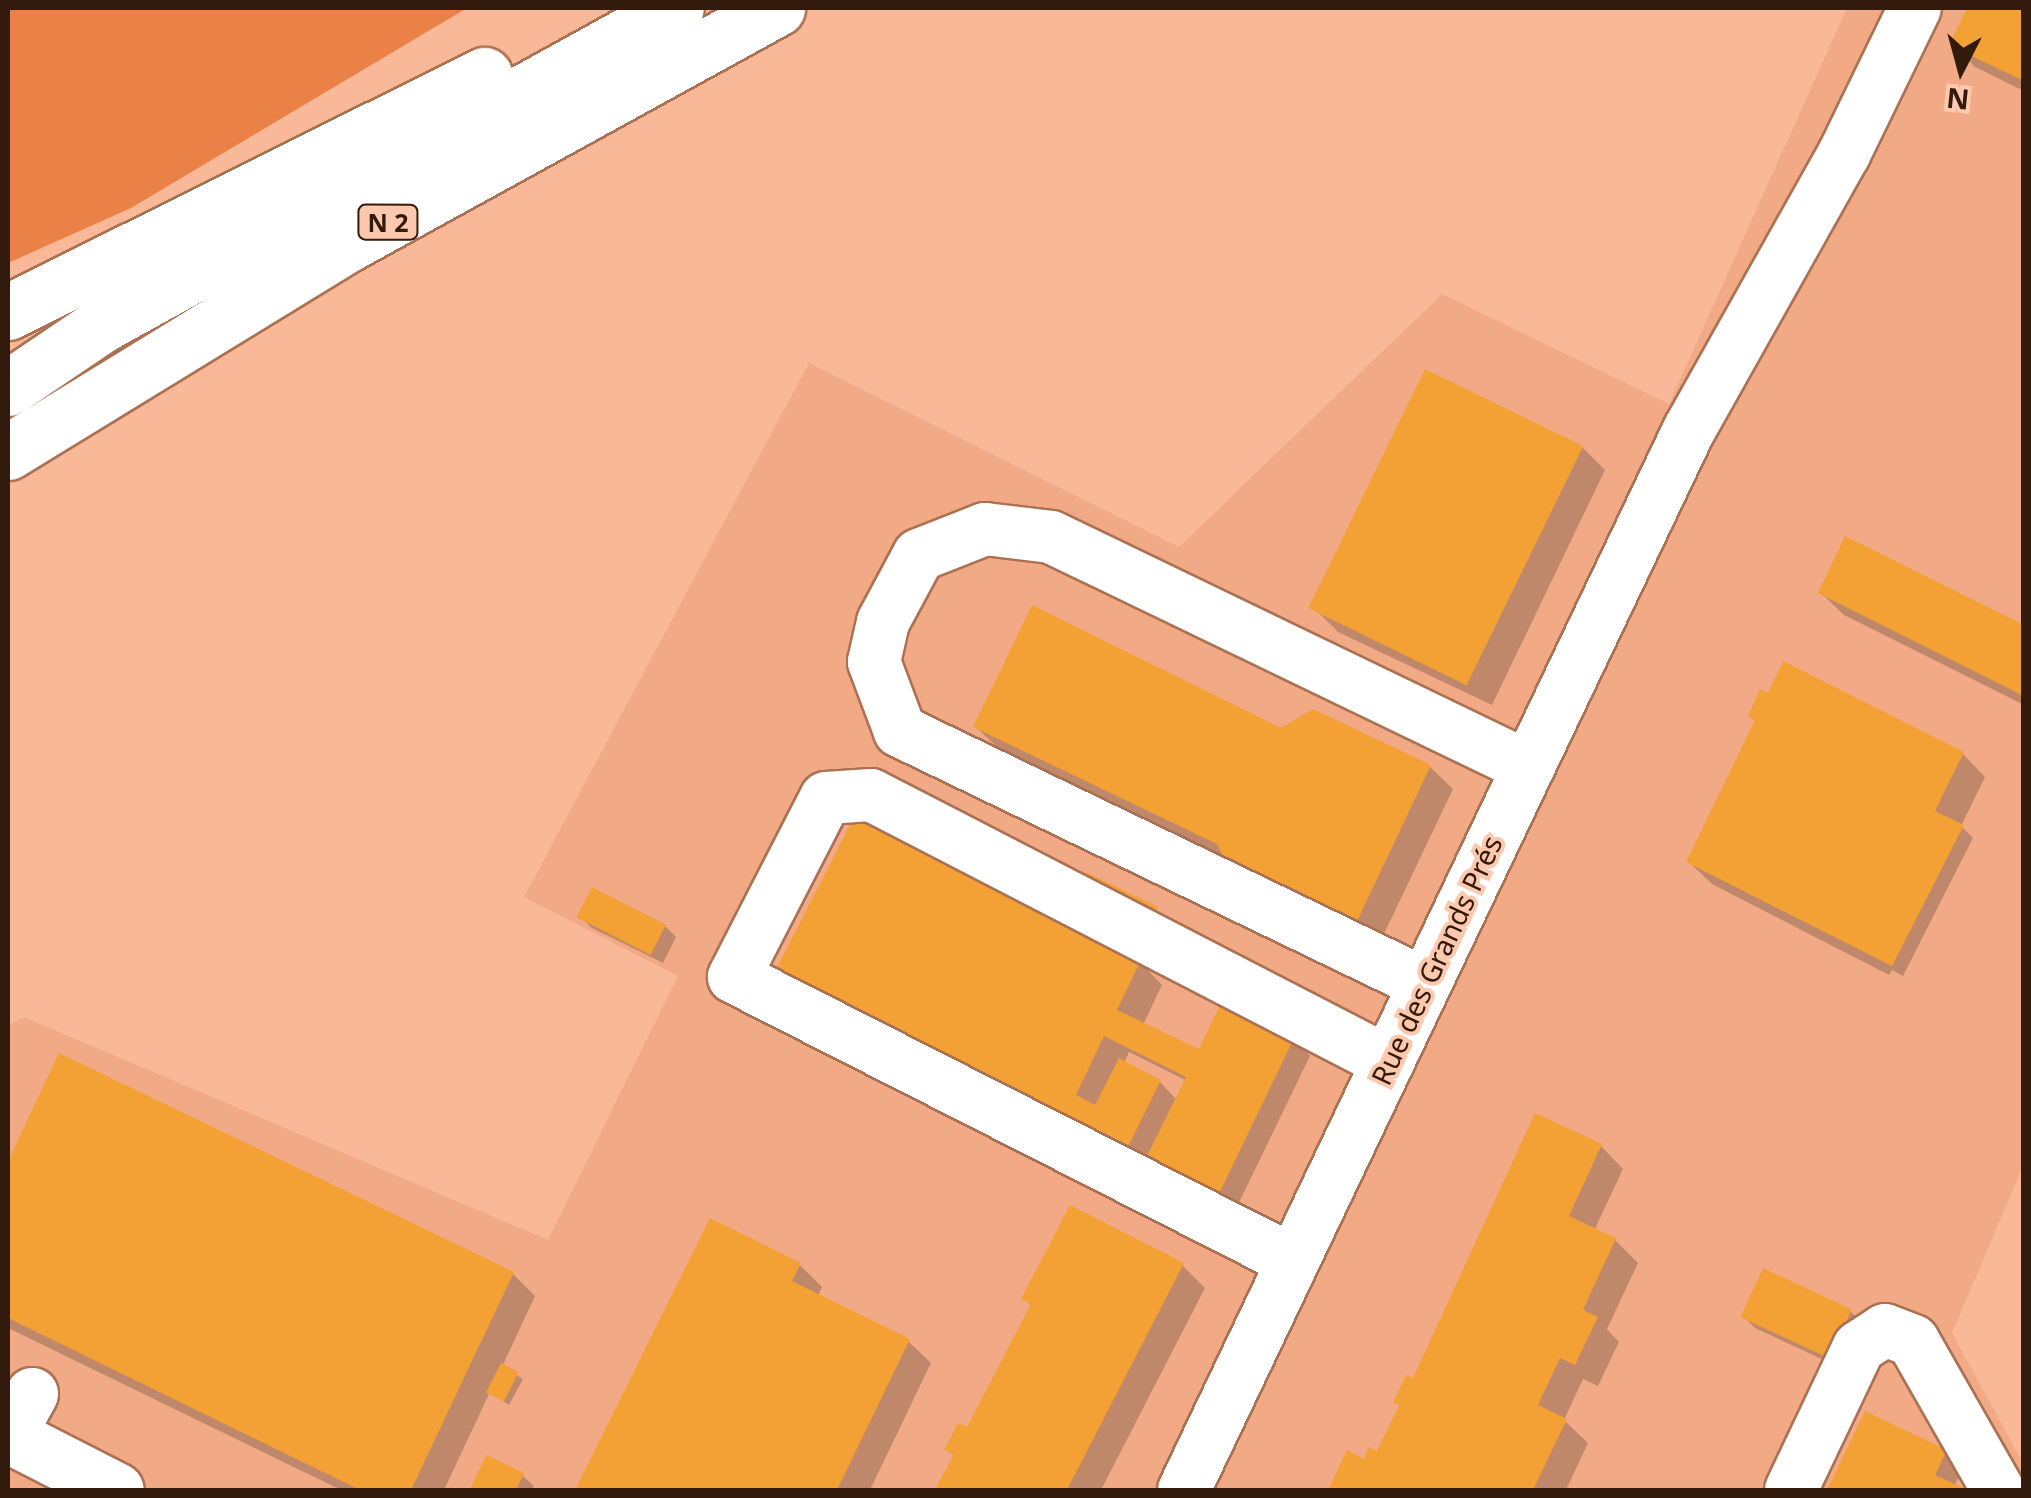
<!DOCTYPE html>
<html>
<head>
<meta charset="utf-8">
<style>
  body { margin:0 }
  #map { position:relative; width:2031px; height:1498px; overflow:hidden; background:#f9b897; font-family:"Noto Sans",sans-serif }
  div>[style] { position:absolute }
  .built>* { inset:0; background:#f1aa85 }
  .green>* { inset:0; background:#ea8146 }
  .shadow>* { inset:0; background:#0003 }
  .building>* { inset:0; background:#f3a135; transform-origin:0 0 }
  .roads { filter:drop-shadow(2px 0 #ac7152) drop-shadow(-2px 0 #ac7152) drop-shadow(0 2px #ac7152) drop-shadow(0 -2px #ac7152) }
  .minor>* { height:52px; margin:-26px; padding:0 26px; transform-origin:26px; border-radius:26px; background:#fff }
  .major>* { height:55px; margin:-27.5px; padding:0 27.5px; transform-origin:27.5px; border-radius:27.5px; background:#fff }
  .highway>* { height:55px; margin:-27.5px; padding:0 27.5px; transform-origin:27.5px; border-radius:27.5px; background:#fff }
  span { translate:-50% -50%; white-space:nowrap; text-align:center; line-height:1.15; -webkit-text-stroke:8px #fdc9ae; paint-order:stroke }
  .shield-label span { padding:2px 8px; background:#fdc9ae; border:2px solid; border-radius:8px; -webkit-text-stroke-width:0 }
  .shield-label { font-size:25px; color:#321a0d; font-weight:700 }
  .street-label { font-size:28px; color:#321a0d }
  .frame { position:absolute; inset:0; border:10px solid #321a0d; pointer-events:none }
  .north { position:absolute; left:1911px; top:20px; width:100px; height:100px; -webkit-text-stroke:8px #fdc9ae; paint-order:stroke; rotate:186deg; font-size:28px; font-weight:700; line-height:40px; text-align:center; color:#321a0d }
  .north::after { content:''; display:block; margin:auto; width:35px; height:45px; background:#321a0d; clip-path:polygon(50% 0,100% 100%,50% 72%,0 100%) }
</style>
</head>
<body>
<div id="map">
  <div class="built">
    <div style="clip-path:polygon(1847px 8px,2023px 8px,2023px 1166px,1952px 1333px,2023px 1463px,2023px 1490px,8px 1490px,8px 1026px,24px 1017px,548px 1240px,678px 976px,524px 897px,809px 363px,1179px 547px,1442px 294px,1669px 404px)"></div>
  </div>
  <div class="green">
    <div style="clip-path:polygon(8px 8px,467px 8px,131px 208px,8px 263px)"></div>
  </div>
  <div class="shadow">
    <div style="clip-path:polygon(1970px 8px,2024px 8px,2024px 91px,1975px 67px,1952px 44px)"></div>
    <div style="clip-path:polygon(1582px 447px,1605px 470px,1492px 705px,1338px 632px,1315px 609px)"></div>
    <div style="clip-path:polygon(1821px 593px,2024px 627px,2024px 705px,1844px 615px)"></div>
    <div style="clip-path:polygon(1751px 716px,1963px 754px,1985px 777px,1961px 826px,1973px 838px,1903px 976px,1892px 970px,1889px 975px,1712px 884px,1689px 862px,1757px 722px)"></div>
    <div style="clip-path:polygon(976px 727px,1430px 767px,1453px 789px,1374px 955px,1226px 858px,999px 749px)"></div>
    <div style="clip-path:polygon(580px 917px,665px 926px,676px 937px,663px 963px,592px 928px)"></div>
    <div style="clip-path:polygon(evenodd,1140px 962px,1162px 985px,1143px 1025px,1200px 1053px,1293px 1038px,1310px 1056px,1232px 1217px,795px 1005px,1140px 962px,1129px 1052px,1187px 1081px,1177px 1100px,1160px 1082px,1124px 1064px,1129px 1052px)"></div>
    <div style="clip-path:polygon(61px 1056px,513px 1274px,535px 1296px,502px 1367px,523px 1379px,509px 1405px,490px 1392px,444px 1490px,341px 1490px,8px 1328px,8px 1167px)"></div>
    <div style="clip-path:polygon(1601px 1146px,1623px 1169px,1594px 1231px,1615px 1240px,1638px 1263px,1607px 1329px,1619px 1342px,1598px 1386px,1583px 1379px,1564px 1420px,1588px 1443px,1566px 1490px,1330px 1490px,1348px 1454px,1365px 1462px,1378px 1454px,1400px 1407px,1396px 1402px)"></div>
    <div style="clip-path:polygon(711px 1221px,800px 1265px,822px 1287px,818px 1296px,908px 1341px,931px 1363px,870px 1490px,578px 1490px)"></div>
    <div style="clip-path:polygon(1182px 1265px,1205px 1288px,1101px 1490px,938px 1490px,955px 1457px,947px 1449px,968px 1431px,1032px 1306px,1024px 1299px)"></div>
    <div style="clip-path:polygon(1850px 1311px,1861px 1322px,1839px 1367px,1755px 1328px,1744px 1317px)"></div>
    <div style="clip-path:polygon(1866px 1415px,1945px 1453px,1962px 1470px,1954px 1487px,1962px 1490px,1830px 1490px)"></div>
    <div style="clip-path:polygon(488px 1458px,522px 1475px,534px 1486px,532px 1490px,472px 1490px)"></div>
  </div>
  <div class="building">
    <div style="clip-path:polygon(1967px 8px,2024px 8px,2024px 81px,1949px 45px)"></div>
    <div style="left:1425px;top:369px;width:176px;height:266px;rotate:26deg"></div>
    <div style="clip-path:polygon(1845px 536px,2024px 625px,2024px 696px,1818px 593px)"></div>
    <div style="clip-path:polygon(1032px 605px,1281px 728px,1313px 709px,1431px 765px,1351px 934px,1235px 882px,1217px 844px,973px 727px)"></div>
    <div style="clip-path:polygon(1783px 661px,1964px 752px,1935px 811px,1964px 825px,1892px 966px,1686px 862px,1755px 720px,1748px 716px,1760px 689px,1768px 693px)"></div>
    <div style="clip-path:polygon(854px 817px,1141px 960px,1117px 1010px,1199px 1049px,1222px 1001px,1295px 1036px,1215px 1202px,1142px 1166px,1186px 1077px,1104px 1036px,1076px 1095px,1095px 1105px,1119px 1058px,1161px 1080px,1124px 1155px,769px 983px)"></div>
    <div style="left:1086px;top:872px;width:80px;height:14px;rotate:26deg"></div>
    <div style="left:592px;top:887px;width:83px;height:34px;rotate:27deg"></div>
    <div style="clip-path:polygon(59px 1053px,514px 1272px,411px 1490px,360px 1490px,8px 1318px,8px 1161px)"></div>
    <div style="clip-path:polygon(1535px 1113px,1602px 1144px,1569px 1216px,1616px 1238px,1583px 1310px,1598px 1317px,1575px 1365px,1560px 1358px,1538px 1405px,1567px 1419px,1533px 1490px,1328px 1490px,1347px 1450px,1364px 1459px,1369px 1447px,1377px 1451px,1399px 1405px,1393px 1403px,1406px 1375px,1413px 1378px)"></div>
    <div style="clip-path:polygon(1070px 1205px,1184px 1263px,1067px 1490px,935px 1490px,954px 1454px,944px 1450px,958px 1423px,967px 1427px,1031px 1304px,1021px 1299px)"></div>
    <div style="clip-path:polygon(710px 1218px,801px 1263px,792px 1281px,910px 1339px,837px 1490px,575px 1490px)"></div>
    <div style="left:1763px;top:1268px;width:98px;height:54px;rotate:25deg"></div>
    <div style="left:501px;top:1363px;width:20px;height:33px;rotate:27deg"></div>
    <div style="clip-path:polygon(1865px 1411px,1947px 1450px,1935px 1475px,1968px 1490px,1827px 1490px)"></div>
    <div style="clip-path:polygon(486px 1455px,524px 1473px,516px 1490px,470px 1490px)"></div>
  </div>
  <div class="roads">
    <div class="minor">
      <div style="left:1425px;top:984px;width:583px;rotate:-154.27deg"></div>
      <div style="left:900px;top:731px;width:74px;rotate:-110.6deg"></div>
      <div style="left:874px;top:662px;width:41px;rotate:-77.3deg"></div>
      <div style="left:883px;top:622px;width:76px;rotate:-61.8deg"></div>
      <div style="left:919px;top:555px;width:71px;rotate:-21.5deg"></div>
      <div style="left:985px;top:529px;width:66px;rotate:6.9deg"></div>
      <div style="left:1051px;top:537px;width:530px;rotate:25.74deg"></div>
      <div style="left:1293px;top:1261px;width:627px;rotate:-153.07deg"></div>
      <div style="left:734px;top:977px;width:201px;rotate:-62.8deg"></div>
      <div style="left:826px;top:798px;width:45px;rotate:-3.8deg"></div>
      <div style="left:871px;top:795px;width:582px;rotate:27.31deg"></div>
      <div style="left:9px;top:1436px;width:48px;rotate:-61.3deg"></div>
      <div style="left:1184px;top:1490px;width:1174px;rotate:-64.53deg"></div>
      <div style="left:1689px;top:430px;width:317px;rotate:-60.7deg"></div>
      <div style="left:1844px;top:154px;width:162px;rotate:-64.1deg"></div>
      <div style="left:1791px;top:1490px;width:158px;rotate:-64.6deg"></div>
      <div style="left:1859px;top:1347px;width:31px;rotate:-33deg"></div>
      <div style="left:1885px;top:1330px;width:30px;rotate:21deg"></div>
      <div style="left:1913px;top:1341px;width:172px;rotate:60.3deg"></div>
    </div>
    <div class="major">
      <div style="left:8px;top:1435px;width:121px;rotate:27deg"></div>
    </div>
    <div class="highway">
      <div style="left:8px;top:312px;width:532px;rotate:-26.47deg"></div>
      <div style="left:8px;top:388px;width:115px;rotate:-34deg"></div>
      <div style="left:103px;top:324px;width:654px;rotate:-28.88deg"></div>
      <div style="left:8px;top:452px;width:396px;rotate:-31.5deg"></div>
      <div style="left:346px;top:245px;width:492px;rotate:-28.8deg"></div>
    </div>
  </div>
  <div class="shield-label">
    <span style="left:388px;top:222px">N 2</span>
  </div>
  <div class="street-label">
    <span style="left:1436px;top:960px;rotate:-65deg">Rue des Grands Prés</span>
  </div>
  <div class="frame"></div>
  <div class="north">N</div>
</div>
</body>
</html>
